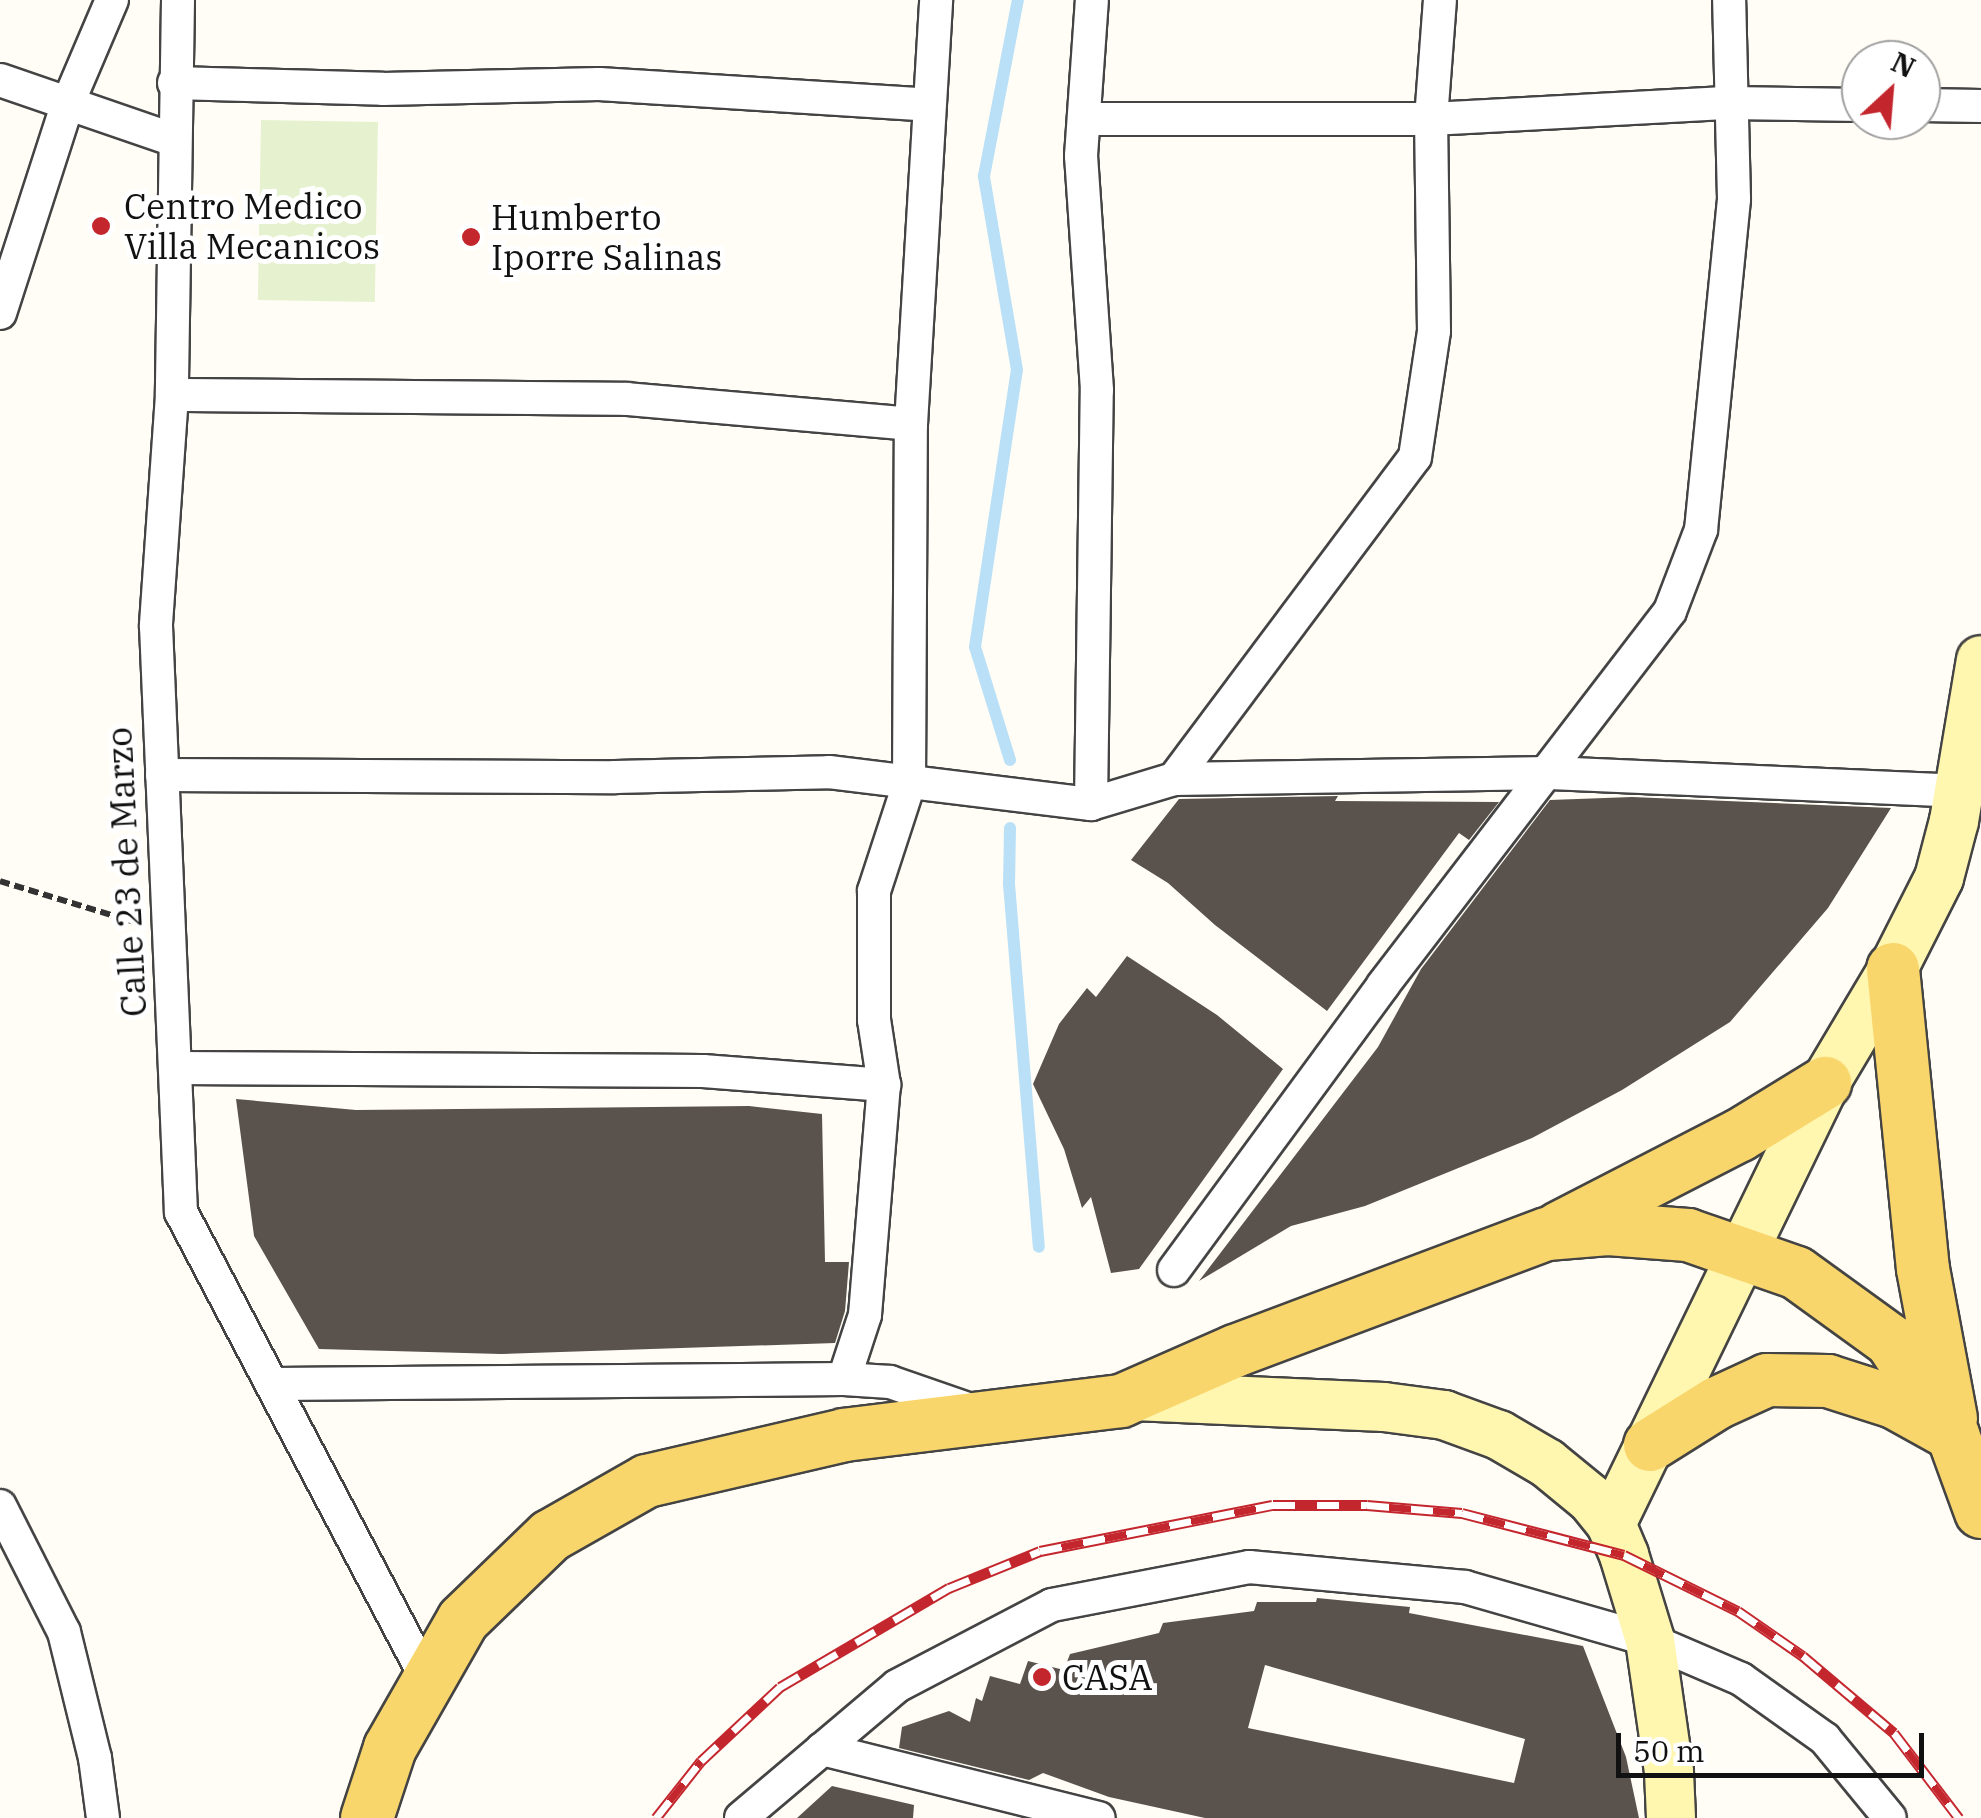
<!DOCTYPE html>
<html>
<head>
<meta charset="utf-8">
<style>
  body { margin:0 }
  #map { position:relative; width:1981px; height:1818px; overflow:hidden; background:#fffdf5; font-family:"IBM Plex Serif",serif }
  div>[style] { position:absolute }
  .pitch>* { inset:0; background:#e6f2cf; transform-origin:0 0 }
  .stream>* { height:12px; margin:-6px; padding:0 6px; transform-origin:6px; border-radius:6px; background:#b9e0f7 }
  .building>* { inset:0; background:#5a524d }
  .path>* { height:6px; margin-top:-3px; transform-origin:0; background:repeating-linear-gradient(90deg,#333 0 10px,transparent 0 15px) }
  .roads { filter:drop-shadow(2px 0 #444) drop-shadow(-2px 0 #444) drop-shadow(0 2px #444) drop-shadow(0 -2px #444) }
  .minor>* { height:32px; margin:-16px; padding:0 16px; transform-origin:16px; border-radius:16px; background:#fff }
  .secondary>* { height:48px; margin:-24px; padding:0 24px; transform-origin:24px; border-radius:24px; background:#fff6b0 }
  .primary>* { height:52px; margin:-26px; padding:0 26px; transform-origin:26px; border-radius:26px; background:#f9d66b }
  .rail>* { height:11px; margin-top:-5.5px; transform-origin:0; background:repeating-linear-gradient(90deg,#fff 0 22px,#c4262e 0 44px); box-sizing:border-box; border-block:2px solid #c4262e }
  .dots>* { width:28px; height:28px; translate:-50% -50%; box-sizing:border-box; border:5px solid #fff; border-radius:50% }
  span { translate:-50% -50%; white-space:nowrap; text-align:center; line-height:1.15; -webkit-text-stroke:10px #fff; paint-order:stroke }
  .poi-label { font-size:35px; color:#111 }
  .left { translate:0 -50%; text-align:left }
  .street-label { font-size:35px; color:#111 }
  .north { position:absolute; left:1841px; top:40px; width:100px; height:100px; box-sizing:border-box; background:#fff; border:2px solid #a0a0a0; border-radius:50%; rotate:26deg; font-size:28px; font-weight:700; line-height:40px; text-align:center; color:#111 }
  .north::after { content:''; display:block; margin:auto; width:35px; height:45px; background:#c4262e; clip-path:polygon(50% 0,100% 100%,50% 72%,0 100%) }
  .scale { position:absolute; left:1616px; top:1733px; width:308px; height:45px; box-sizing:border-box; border:5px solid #111; border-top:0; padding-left:12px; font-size:30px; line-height:35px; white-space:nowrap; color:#111; -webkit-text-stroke:8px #fff; paint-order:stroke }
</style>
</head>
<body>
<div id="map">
  <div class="pitch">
    <div style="left:261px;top:120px;width:117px;height:180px;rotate:1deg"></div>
  </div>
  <div class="stream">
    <div style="left:1010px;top:760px;width:118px;rotate:-107.2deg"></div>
    <div style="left:975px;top:647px;width:280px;rotate:-81.4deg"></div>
    <div style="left:1017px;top:370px;width:197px;rotate:-99.7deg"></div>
    <div style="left:984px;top:176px;width:179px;rotate:-79.1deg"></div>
    <div style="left:1010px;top:828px;width:56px;rotate:91deg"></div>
    <div style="left:1009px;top:884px;width:364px;rotate:85.3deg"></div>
  </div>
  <div class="building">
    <div style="clip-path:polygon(1338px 796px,1335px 801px,1499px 802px,1469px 840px,1459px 833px,1327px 1011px,1215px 925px,1168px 883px,1131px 860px,1179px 799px)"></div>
    <div style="clip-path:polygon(1632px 797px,1891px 808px,1828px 908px,1730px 1022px,1622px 1090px,1532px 1138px,1365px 1206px,1291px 1226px,1199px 1281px,1378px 1047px,1421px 969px,1550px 800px)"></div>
    <div style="clip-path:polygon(1127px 956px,1217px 1015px,1283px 1069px,1139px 1269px,1111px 1273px,1091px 1197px,1082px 1208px,1064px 1149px,1033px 1084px,1059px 1024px,1087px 988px,1096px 997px)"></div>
    <div style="clip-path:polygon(236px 1099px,356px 1110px,749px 1106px,822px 1114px,825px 1262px,849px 1262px,845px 1311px,835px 1343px,501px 1354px,319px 1349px,254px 1236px)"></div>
    <div style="clip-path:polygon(evenodd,1317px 1598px,1410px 1607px,1409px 1613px,1583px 1646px,1626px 1757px,1639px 1818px,1205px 1818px,1109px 1797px,1043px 1773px,1029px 1780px,899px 1748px,902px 1727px,949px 1711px,970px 1722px,976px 1698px,982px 1701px,990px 1676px,1020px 1684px,1028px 1661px,1064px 1670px,1070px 1654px,1159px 1633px,1163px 1623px,1254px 1611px,1257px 1602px,1316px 1602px,1317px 1598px,1265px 1665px,1525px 1739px,1514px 1783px,1248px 1728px,1265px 1665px)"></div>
    <div style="clip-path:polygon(832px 1786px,914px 1805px,913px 1818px,797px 1818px)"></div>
  </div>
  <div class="path">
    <div style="left:0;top:881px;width:140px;rotate:17deg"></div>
  </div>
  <div class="roads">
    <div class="minor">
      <div style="left:178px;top:0;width:395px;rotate:90.9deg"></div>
      <div style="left:172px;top:395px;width:232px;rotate:94deg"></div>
      <div style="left:156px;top:626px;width:587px;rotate:87.56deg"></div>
      <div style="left:181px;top:1212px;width:530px;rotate:62.23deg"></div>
      <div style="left:0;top:80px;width:184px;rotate:19deg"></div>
      <div style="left:174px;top:83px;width:209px;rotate:1.6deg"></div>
      <div style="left:383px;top:89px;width:216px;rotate:-1.3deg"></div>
      <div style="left:599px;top:84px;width:331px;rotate:3.6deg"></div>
      <div style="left:1921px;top:105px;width:60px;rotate:1deg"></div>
      <div style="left:1084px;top:119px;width:347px"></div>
      <div style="left:1431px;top:119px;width:299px;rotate:-3.1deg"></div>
      <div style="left:1730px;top:103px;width:131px;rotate:0.9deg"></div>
      <div style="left:0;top:313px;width:221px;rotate:-72.1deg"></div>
      <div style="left:68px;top:103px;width:112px;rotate:-66.9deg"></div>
      <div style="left:172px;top:395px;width:455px;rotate:0.5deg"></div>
      <div style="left:627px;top:399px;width:285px;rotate:5deg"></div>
      <div style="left:162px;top:775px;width:453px;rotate:0.3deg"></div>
      <div style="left:615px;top:777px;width:214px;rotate:-1.3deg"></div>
      <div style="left:829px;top:772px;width:264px;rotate:7deg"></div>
      <div style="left:1091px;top:804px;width:87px;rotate:-16.8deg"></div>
      <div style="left:1174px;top:779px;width:402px;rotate:-53.2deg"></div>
      <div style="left:1415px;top:457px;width:127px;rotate:-81.4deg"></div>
      <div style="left:1434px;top:331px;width:212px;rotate:-90.8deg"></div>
      <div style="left:1431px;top:119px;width:119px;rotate:-85.7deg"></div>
      <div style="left:1174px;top:779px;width:376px;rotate:-0.9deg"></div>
      <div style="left:1550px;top:773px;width:407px;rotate:2.5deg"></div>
      <div style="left:1091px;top:804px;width:414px;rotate:-89.2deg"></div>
      <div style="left:1097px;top:390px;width:235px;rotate:-93.9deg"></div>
      <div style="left:1081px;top:156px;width:156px;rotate:-86deg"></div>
      <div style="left:175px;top:1068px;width:528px;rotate:0.33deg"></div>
      <div style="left:703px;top:1071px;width:182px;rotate:4.4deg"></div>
      <div style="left:1174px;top:1270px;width:353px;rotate:-53.7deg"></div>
      <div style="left:1383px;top:985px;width:471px;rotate:-52.5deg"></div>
      <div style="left:1670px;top:611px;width:87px;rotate:-69.1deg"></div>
      <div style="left:1701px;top:530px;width:333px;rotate:-84.3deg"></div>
      <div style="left:1734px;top:199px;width:199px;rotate:-91.4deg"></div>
      <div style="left:844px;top:1379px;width:67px;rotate:-71.8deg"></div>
      <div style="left:865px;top:1315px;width:231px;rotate:-85.3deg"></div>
      <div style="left:884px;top:1085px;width:66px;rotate:-98.7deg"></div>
      <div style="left:874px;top:1020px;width:129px;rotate:-90deg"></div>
      <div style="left:874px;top:891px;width:113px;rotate:-71.9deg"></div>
      <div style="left:909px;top:784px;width:360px;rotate:-89.7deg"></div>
      <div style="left:911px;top:424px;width:425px;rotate:-86.6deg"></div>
      <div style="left:275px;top:1384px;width:569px;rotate:-0.5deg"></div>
      <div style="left:844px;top:1379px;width:46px;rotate:3.7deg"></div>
      <div style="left:890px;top:1382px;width:91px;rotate:19.2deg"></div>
      <div style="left:0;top:1506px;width:141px;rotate:63.1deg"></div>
      <div style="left:64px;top:1632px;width:130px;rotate:76.2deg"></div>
      <div style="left:95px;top:1758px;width:61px;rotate:82.4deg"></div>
      <div style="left:822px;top:1749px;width:285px;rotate:14deg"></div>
      <div style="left:741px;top:1818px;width:204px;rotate:-40.2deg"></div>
      <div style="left:897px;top:1686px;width:175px;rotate:-27.6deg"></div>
      <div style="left:1052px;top:1605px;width:201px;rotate:-10.9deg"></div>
      <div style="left:1249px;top:1567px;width:217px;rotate:5.3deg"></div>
      <div style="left:1465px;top:1587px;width:192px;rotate:16deg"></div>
      <div style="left:1650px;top:1640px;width:99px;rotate:23.2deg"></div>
      <div style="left:1741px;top:1679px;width:103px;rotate:35.5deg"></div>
      <div style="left:1825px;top:1739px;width:102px;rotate:50.6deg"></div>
    </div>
    <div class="secondary">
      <div style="left:1134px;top:1396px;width:250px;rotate:2.5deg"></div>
      <div style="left:1384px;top:1407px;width:61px;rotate:7.6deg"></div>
      <div style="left:1444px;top:1415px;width:59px;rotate:20deg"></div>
      <div style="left:1499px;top:1435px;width:56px;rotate:30.3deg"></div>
      <div style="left:1547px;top:1463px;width:57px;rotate:39.3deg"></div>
      <div style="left:1591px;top:1499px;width:32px;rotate:51deg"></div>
      <div style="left:1611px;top:1524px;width:34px;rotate:67deg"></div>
      <div style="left:1624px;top:1555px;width:89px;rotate:73deg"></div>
      <div style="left:1650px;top:1640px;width:133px;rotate:81.8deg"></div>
      <div style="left:1669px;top:1772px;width:46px;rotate:87.5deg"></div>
      <div style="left:1611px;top:1524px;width:490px;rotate:-64.1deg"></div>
      <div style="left:1825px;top:1083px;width:133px;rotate:-59.2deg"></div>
      <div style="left:1893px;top:969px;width:102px;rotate:-63.2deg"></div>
      <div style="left:1939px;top:878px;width:59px;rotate:-75.3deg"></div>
      <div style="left:1954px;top:821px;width:163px;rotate:-80.5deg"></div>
    </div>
    <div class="primary">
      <div style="left:1893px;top:969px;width:301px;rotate:84.3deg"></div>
      <div style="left:1923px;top:1269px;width:152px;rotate:79.4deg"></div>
      <div style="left:1559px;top:1228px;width:203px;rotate:-27.2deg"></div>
      <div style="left:1740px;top:1135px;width:100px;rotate:-31.5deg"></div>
      <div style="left:1650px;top:1445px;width:79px;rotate:-32.1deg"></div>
      <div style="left:1717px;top:1403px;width:55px;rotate:-24.7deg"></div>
      <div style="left:1767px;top:1380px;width:61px;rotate:0.9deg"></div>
      <div style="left:1828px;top:1381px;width:69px;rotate:17.7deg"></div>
      <div style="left:1894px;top:1402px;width:64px;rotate:29deg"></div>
      <div style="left:367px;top:1818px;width:74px;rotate:-71.8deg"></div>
      <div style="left:390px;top:1748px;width:147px;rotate:-60.3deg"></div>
      <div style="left:463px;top:1620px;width:121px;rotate:-44deg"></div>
      <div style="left:550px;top:1536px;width:112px;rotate:-29.6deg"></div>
      <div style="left:647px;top:1481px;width:202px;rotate:-13.1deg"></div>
      <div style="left:844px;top:1435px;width:279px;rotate:-7deg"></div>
      <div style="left:1121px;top:1401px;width:124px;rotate:-23.7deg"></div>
      <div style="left:1235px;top:1351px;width:333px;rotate:-20.6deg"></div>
      <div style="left:1547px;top:1234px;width:61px;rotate:-4.7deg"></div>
      <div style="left:1608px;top:1229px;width:80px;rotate:4.3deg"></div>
      <div style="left:1688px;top:1235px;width:115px;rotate:19.2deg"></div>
      <div style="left:1797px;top:1273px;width:116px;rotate:35.9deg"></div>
      <div style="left:1891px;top:1341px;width:113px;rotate:56.6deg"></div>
      <div style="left:1953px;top:1435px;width:82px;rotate:70deg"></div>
    </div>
  </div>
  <div class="rail">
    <div style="left:656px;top:1818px;width:73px;rotate:-51.7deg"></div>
    <div style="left:701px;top:1761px;width:108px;rotate:-43.1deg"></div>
    <div style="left:780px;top:1687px;width:196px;rotate:-30.4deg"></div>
    <div style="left:949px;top:1588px;width:98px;rotate:-22.1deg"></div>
    <div style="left:1040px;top:1551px;width:237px;rotate:-11.2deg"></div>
    <div style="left:1273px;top:1505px;width:94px"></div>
    <div style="left:1367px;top:1505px;width:95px;rotate:4.8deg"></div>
    <div style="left:1462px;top:1513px;width:167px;rotate:14.5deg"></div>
    <div style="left:1624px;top:1555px;width:127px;rotate:26.2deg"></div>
    <div style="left:1738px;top:1611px;width:79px;rotate:34.7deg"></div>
    <div style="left:1803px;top:1656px;width:119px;rotate:40.2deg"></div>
    <div style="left:1894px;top:1733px;width:107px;rotate:52.6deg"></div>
  </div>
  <div class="dots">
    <div style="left:101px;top:226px;background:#c4262e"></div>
    <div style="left:471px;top:237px;background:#c4262e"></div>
    <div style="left:1042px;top:1677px;background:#c4262e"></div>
  </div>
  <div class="poi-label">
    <span class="left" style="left:124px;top:226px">Centro Medico<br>Villa Mecanicos</span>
    <span class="left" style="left:491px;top:237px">Humberto<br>Iporre Salinas</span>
    <span class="left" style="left:1062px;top:1677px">CASA</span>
  </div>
  <div class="street-label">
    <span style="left:126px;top:872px;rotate:-93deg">Calle 23 de Marzo</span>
  </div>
  <div class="north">N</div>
  <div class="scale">50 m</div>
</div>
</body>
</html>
